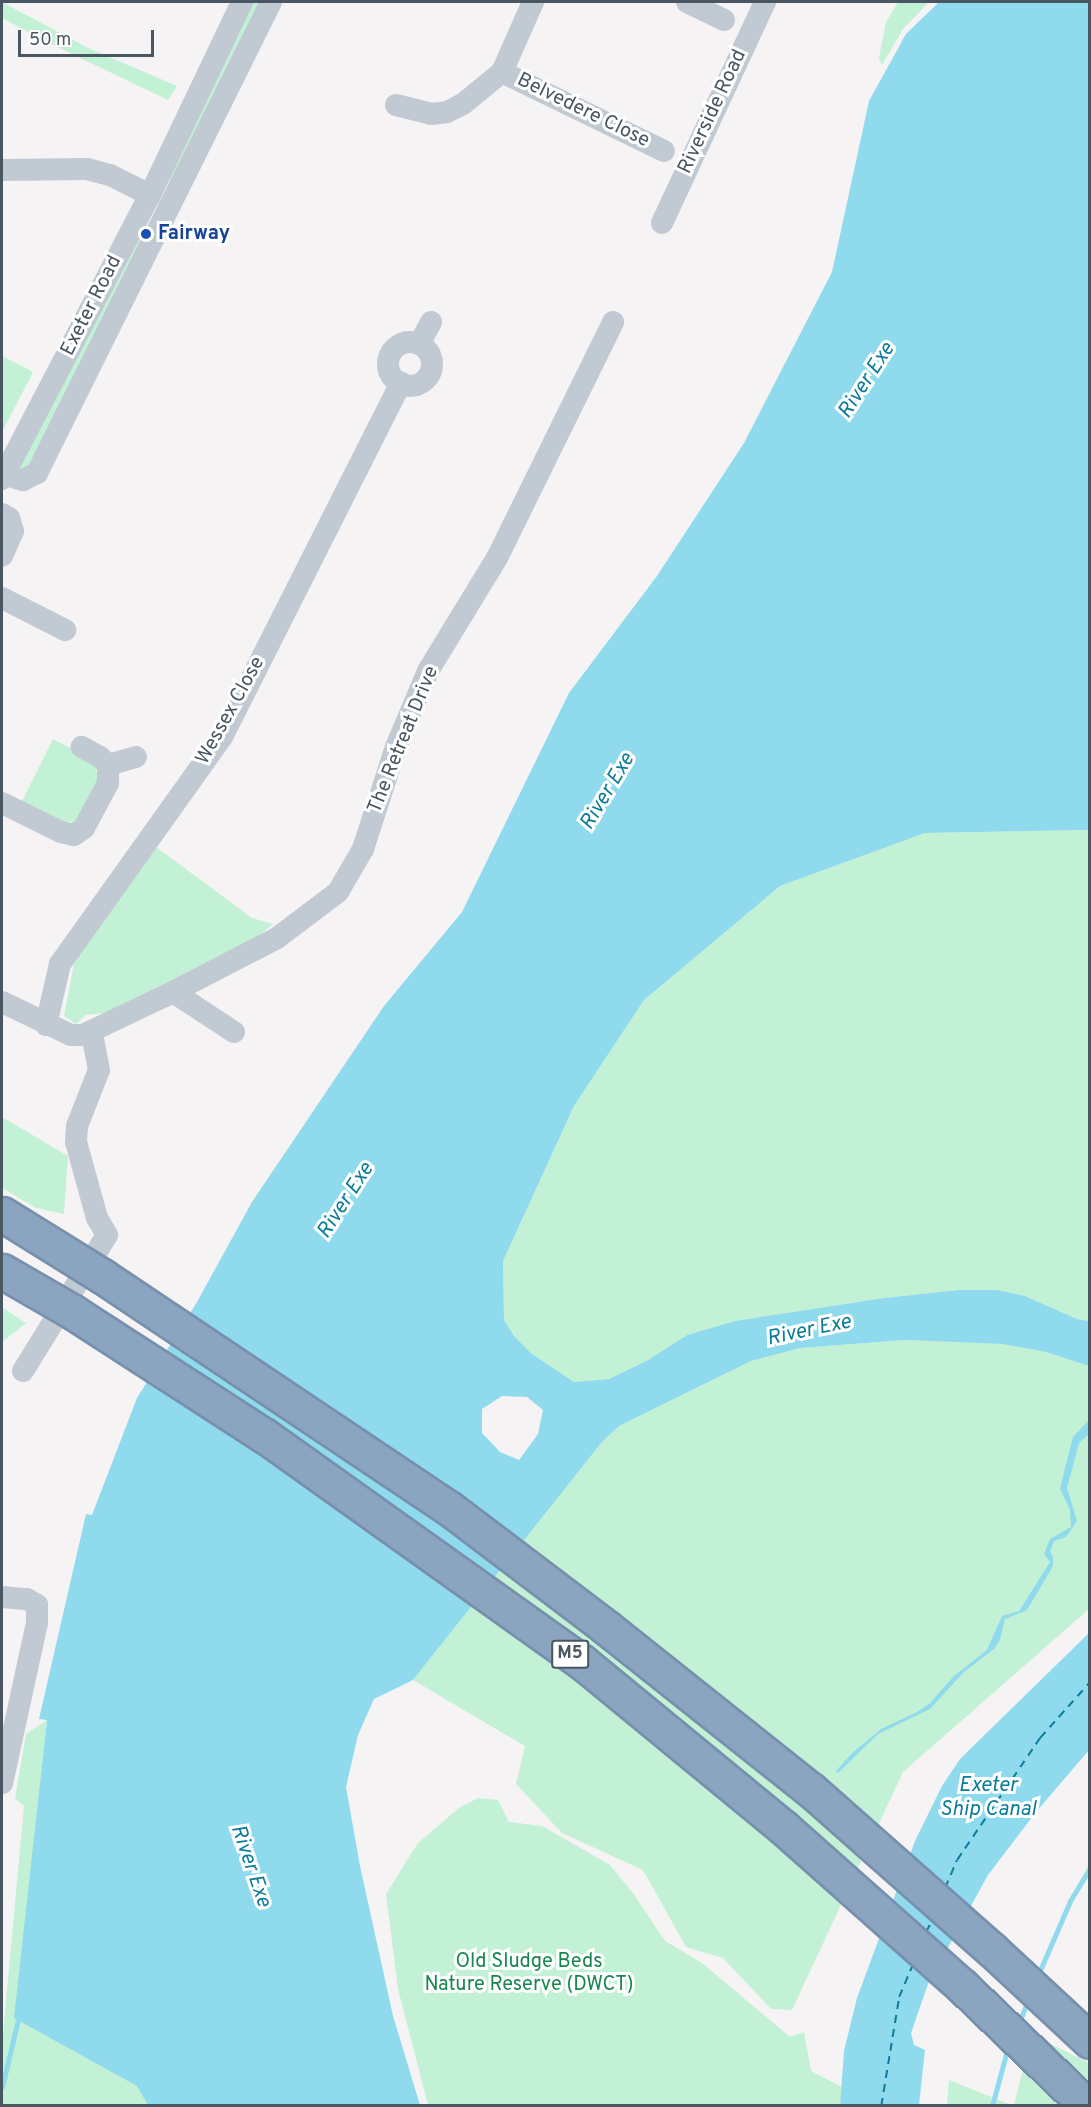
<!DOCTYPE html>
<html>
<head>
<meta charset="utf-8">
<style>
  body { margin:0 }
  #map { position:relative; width:1091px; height:2107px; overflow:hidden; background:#f5f3f3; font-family:Overpass,sans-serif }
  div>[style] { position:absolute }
  .green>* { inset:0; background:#c3f1d5 }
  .water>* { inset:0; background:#90daee }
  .stream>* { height:5px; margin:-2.5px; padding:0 2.5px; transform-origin:2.5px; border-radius:2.5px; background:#90daee }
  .ferry>* { height:1.5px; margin-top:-0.75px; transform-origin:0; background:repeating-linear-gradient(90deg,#0c7c9b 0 8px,transparent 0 14px) }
  .minor>* { height:22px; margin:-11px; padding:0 11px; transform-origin:11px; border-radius:11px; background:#c1cad2 }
  .minor>.ring { margin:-11px; padding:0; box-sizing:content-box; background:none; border:22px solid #c1cad2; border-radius:50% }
  .bridges { filter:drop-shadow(2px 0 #7690ad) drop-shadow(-2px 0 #7690ad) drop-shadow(0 2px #7690ad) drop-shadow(0 -2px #7690ad) }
  .highway-bridge>* { height:33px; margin:-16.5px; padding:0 16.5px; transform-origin:16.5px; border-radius:16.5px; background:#8ba5c1 }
  .dots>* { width:16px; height:16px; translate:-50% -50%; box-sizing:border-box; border:3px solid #fff; border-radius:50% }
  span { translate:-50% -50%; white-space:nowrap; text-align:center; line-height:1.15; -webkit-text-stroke:6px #fff; paint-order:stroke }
  .shield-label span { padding:2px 4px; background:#fff; border:2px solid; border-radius:4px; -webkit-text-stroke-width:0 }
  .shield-label { font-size:18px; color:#4a5661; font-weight:700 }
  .street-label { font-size:20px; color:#4a5661 }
  .transit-label { font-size:20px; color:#164399; font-weight:700 }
  .left { translate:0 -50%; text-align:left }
  .park-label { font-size:20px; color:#17864f }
  .water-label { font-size:21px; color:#0c7c9b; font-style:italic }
  .frame { position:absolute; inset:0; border:3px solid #4a5661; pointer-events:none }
  .scale { position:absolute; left:18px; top:30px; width:136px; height:27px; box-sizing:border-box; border:3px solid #4a5661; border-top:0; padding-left:8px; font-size:18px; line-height:21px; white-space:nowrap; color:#4a5661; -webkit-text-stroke:4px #fff; paint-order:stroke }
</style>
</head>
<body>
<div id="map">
  <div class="green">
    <div style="clip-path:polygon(2px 2px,88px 48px,177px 86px,168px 100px,49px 43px,2px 18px)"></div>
    <div style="clip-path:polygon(251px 2px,263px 2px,170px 188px,170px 169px)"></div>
    <div style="clip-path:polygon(898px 2px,929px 2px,903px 29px,882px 65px,879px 58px,886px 22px)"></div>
    <div style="clip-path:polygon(137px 238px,144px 240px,31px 468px,22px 469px,20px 465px)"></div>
    <div style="clip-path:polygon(2px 356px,33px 372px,2px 432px)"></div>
    <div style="clip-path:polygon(53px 739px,93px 760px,100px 783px,83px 818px,61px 826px,20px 805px)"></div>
    <div style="clip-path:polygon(1089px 830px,1089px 1321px,1077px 1319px,1025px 1296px,959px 1290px,884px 1298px,735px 1321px,687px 1335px,648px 1360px,609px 1379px,574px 1382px,532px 1354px,514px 1336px,504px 1320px,503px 1261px,574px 1106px,644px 1000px,780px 886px,925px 833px)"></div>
    <div style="clip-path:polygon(152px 844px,252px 918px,273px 924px,260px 935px,210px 964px,105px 1013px,86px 1015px,76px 1024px,64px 1016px,74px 964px)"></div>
    <div style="clip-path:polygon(2px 1117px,68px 1156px,64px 1214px,36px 1208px,2px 1188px)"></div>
    <div style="clip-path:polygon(2px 1307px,26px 1323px,2px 1342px)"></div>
    <div style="clip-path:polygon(906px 1340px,1002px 1344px,1046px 1352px,1089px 1366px,1089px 1609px,903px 1772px,792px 2010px,771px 2009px,723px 1958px,686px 1947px,643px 1870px,562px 1833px,516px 1784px,525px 1746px,413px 1680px,602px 1442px,619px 1426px,751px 1361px,773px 1353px,800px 1348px)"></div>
    <div style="clip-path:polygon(47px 1720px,40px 1785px,238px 2105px,2px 2106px,2px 2044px,24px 1806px,15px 1799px,26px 1734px)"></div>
    <div style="clip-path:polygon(478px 1798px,498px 1800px,509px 1822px,542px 1826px,610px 1865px,633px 1893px,665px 1941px,702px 1963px,790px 2037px,804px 2032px,811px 2071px,842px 2087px,840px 2105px,428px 2105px,398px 1989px,386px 1894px,418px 1843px,459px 1808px)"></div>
    <div style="clip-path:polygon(1031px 2034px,1089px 2063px,1089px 2105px,1014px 2106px)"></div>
    <div style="clip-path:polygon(949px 2080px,1011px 2105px,947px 2105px)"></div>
  </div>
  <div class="water">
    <div style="clip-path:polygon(evenodd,939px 2px,1089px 2px,1089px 830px,925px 833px,780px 886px,644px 1000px,574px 1106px,503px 1261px,504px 1320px,514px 1336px,532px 1354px,574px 1382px,609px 1379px,648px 1360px,687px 1335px,735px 1321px,884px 1298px,959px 1290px,997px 1290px,1025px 1296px,1077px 1319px,1089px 1321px,1089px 1366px,1046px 1352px,1002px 1344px,906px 1340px,800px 1348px,751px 1361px,619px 1426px,602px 1442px,413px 1680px,374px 1699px,358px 1735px,346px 1787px,360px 1866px,393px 2016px,420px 2105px,148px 2105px,137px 2086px,14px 2018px,47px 1720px,39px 1719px,86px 1514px,92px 1515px,137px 1398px,197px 1302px,252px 1202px,384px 1006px,462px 912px,569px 693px,657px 576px,744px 443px,832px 272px,869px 101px,906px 34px,939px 2px,502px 1396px,527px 1397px,543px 1410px,538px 1434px,519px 1460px,500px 1452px,482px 1433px,482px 1409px,502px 1396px)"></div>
    <div style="clip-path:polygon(1089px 1420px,1089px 1434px,1079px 1443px,1067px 1488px,1077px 1521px,1066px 1537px,1054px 1541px,1050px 1552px,1053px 1557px,1053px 1566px,1027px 1610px,1005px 1619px,1000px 1640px,994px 1649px,964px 1672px,930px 1709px,878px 1734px,838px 1773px,836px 1771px,851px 1754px,881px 1729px,917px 1712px,930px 1703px,954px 1676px,987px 1650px,1002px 1616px,1019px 1611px,1050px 1562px,1044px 1554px,1050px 1539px,1071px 1527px,1070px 1510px,1060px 1489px,1062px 1480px,1073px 1437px)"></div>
    <div style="clip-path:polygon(1089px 1633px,1089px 1750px,1036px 1812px,988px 1875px,928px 1984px,911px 2033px,914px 2045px,925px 2050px,919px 2105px,840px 2106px,844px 2051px,857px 1998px,915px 1841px,942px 1786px,960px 1759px)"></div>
  </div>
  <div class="stream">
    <div style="left:1038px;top:1975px;width:81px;rotate:-66.6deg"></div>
    <div style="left:1070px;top:1901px;width:39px;rotate:-59deg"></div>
    <div style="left:1018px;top:2025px;width:29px;rotate:-68deg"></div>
    <div style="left:2px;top:2087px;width:74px;rotate:-76.7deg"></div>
    <div style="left:992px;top:2106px;width:54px;rotate:-74.9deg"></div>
  </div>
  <div class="ferry">
    <div style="left:945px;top:1888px;width:30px;rotate:-67deg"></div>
    <div style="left:957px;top:1860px;width:148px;rotate:-55.8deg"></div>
    <div style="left:1040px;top:1738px;width:75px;rotate:-48.2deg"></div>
    <div style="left:926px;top:1932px;width:13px;rotate:-63deg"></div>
    <div style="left:881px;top:2106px;width:110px;rotate:-80.6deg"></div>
    <div style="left:899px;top:1997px;width:36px;rotate:-67deg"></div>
  </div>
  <div class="minor">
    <div style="left:687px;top:2px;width:41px;rotate:25.9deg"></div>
    <div style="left:502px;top:72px;width:180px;rotate:26deg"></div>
    <div style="left:396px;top:105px;width:36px;rotate:14deg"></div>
    <div style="left:431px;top:114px;width:16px;rotate:-7deg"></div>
    <div style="left:447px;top:112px;width:18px;rotate:-27deg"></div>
    <div style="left:463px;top:104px;width:50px;rotate:-39.4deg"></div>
    <div style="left:502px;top:72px;width:77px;rotate:-66.1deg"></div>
    <div style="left:2px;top:170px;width:85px;rotate:-0.7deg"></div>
    <div style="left:87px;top:169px;width:24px;rotate:15deg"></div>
    <div style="left:110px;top:175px;width:45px;rotate:26.6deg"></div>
    <div style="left:662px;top:223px;width:244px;rotate:-65deg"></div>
    <div class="ring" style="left:388px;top:342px;width:22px;height:22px"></div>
    <div style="left:419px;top:344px;width:25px;rotate:-61deg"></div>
    <div style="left:4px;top:474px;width:20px;rotate:18deg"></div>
    <div style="left:23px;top:480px;width:16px;rotate:-27deg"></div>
    <div style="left:37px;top:473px;width:526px;rotate:-63.58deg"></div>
    <div style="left:2px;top:479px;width:320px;rotate:-62.5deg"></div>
    <div style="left:150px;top:195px;width:214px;rotate:-64.5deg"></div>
    <div style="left:2px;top:514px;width:8px;rotate:30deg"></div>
    <div style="left:9px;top:518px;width:14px;rotate:73deg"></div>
    <div style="left:13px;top:531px;width:27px;rotate:114deg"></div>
    <div style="left:2px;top:598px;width:71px;rotate:26.9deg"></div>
    <div style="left:108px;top:765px;width:29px;rotate:-16deg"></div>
    <div style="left:2px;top:803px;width:66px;rotate:26.2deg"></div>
    <div style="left:61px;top:832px;width:13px;rotate:13deg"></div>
    <div style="left:74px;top:835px;width:12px;rotate:-35deg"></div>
    <div style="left:84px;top:828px;width:51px;rotate:-61.9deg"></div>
    <div style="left:108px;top:783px;width:18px;rotate:-90deg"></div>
    <div style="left:108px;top:765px;width:11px;rotate:-135deg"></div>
    <div style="left:100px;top:757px;width:21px;rotate:-151deg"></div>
    <div style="left:173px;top:992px;width:117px;rotate:-27.4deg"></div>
    <div style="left:277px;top:938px;width:76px;rotate:-37deg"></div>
    <div style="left:338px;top:892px;width:50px;rotate:-59.8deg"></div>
    <div style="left:363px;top:849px;width:107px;rotate:-72.1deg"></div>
    <div style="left:396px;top:747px;width:82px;rotate:-67.2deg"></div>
    <div style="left:428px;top:671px;width:132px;rotate:-58.6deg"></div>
    <div style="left:497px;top:558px;width:263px;rotate:-63.8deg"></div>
    <div style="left:2px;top:1002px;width:76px;rotate:25.6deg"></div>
    <div style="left:71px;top:1035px;width:12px"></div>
    <div style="left:83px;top:1035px;width:100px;rotate:-25.5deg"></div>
    <div style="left:173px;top:992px;width:73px;rotate:33.3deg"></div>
    <div style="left:46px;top:1025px;width:63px;rotate:-77.1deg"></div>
    <div style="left:60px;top:964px;width:279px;rotate:-54.5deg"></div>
    <div style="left:222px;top:737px;width:397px;rotate:-63.2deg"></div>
    <div style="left:23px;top:1371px;width:160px;rotate:-58.3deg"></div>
    <div style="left:107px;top:1235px;width:20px;rotate:-120deg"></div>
    <div style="left:97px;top:1218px;width:79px;rotate:-105.4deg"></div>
    <div style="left:76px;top:1142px;width:16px;rotate:-86deg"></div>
    <div style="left:77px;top:1126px;width:60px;rotate:-68.6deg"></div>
    <div style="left:99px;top:1070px;width:38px;rotate:-101deg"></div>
    <div style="left:2px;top:1597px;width:25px;rotate:5deg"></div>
    <div style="left:27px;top:1599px;width:12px;rotate:31deg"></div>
    <div style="left:37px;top:1605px;width:18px;rotate:90deg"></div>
    <div style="left:37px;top:1623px;width:164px;rotate:102.3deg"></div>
  </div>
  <div class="bridges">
    <div class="highway-bridge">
      <div style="left:2px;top:1214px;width:118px;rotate:31.8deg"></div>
      <div style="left:102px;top:1276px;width:417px;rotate:33.8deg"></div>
      <div style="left:449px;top:1508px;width:198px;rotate:37.2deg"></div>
      <div style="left:607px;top:1628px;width:260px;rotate:38.5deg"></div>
      <div style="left:811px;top:1790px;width:240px;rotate:41.5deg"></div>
      <div style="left:991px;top:1949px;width:135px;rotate:42.9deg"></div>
      <div style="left:2px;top:1271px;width:82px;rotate:30deg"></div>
      <div style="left:73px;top:1312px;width:229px;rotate:32.9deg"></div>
      <div style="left:265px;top:1436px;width:389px;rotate:35.5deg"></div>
      <div style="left:582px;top:1662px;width:261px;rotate:39.4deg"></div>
      <div style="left:784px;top:1828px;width:238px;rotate:41.6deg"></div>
      <div style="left:962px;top:1986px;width:173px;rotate:43.8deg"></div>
    </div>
  </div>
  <div class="dots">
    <div style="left:146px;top:234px;background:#1a4fb4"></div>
  </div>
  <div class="shield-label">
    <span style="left:570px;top:1654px">M5</span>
  </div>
  <div class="street-label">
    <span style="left:583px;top:111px;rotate:26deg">Belvedere Close</span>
    <span style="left:713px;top:112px;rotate:-65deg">Riverside Road</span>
    <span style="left:92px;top:306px;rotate:-63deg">Exeter Road</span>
    <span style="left:231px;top:711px;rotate:-61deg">Wessex Close</span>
    <span style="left:404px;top:740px;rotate:-68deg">The Retreat Drive</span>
  </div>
  <div class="transit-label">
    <span class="left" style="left:158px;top:234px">Fairway</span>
  </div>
  <div class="park-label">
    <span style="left:529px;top:1974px">Old Sludge Beds<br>Nature Reserve (DWCT)</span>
  </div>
  <div class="water-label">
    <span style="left:867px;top:381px;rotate:-57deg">River Exe</span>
    <span style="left:608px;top:792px;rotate:-59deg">River Exe</span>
    <span style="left:346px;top:1201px;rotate:-57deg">River Exe</span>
    <span style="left:809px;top:1331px;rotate:-12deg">River Exe</span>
    <span style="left:988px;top:1798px">Exeter<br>Ship Canal</span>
    <span style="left:250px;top:1866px;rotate:71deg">River Exe</span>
  </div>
  <div class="frame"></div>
  <div class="scale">50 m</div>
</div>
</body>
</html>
